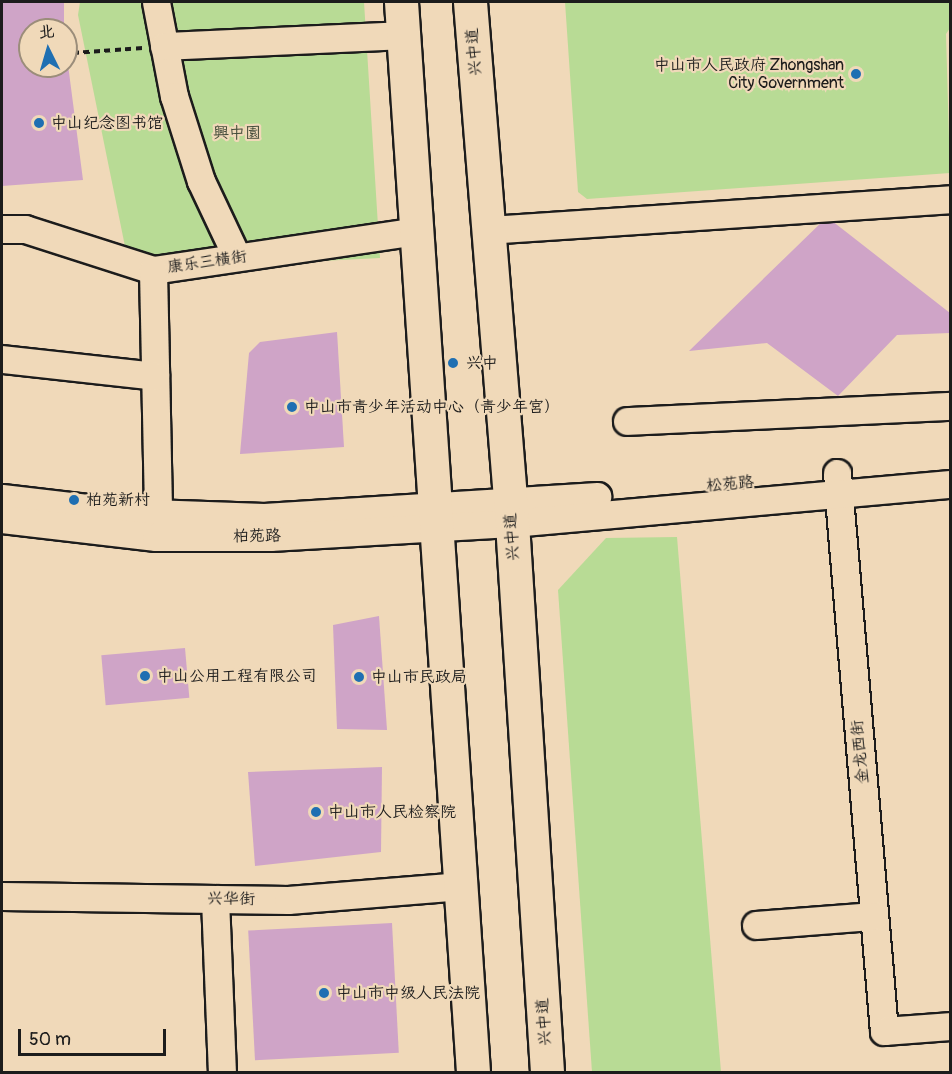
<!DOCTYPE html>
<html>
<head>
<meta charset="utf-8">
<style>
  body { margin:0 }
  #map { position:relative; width:952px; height:1074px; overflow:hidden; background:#f0d9b9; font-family:Pangolin,"LXGW WenKai TC",sans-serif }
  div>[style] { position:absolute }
  .green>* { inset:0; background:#b8db95 }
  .building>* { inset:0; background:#cfa4c7; transform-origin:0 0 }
  .path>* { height:4px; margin-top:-2px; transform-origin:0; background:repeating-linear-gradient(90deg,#1c1c1c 0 6px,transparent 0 10.5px) }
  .roads { filter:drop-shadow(2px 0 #1c1c1c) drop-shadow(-2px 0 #1c1c1c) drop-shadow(0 2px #1c1c1c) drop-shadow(0 -2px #1c1c1c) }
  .minor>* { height:27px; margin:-13.5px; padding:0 13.5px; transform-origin:13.5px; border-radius:13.5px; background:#f0d9b9 }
  .major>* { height:33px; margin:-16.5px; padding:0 16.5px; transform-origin:16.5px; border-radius:16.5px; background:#f0d9b9 }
  .dots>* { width:16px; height:16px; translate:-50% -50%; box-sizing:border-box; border:3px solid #f0d9b9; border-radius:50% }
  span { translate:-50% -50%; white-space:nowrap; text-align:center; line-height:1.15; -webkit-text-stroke:4.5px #f0d9b9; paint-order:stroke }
  .street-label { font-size:16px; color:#1c1c1c }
  .poi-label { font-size:16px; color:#1c1c1c }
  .right { translate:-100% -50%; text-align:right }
  .left { translate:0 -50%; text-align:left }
  .park-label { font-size:16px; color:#434c3a }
  .frame { position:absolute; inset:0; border:3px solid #1c1c1c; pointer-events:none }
  .north { position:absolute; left:18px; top:18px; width:60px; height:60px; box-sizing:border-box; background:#f0d9b9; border:2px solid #9b8d7a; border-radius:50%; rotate:355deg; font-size:16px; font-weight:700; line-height:24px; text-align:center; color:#1c1c1c }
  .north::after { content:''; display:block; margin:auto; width:21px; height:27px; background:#1f6fb2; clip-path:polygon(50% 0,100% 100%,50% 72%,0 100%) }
  .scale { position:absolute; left:18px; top:1029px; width:148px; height:27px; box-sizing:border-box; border:3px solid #1c1c1c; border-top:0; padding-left:8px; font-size:18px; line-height:21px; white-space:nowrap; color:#1c1c1c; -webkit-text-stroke:4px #f0d9b9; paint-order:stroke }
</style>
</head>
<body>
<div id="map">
  <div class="green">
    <div style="clip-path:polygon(80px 2px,364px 2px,380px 258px,130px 271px,78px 15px)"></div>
    <div style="clip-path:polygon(565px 2px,950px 2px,950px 28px,946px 34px,950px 173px,587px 199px,578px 192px)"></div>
    <div style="clip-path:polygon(677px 537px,721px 1072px,592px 1072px,558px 590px,606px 538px)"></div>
  </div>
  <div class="building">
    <div style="clip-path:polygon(2px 2px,64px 2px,64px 30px,30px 30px,30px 66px,66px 66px,67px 57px,83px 180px,2px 186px)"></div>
    <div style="clip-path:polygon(827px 217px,950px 313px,950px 333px,897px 335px,838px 396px,767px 343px,689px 351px)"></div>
    <div style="clip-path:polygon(337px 332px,344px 447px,240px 454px,249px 353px,260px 342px)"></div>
    <div style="clip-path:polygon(379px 616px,387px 730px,337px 729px,333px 625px)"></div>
    <div style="left:185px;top:648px;width:50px;height:84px;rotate:85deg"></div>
    <div style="clip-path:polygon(382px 767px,381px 852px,255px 866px,248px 772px)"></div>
    <div style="left:392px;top:923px;width:130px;height:144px;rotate:87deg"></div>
  </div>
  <div class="path">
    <div style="left:73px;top:53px;width:70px;rotate:-4.1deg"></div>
  </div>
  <div class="roads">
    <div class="minor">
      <div style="left:156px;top:2px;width:96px;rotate:79.2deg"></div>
      <div style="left:174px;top:96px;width:89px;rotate:72.4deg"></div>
      <div style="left:201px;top:181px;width:84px;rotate:64.7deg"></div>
      <div style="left:164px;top:46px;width:239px;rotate:-2.6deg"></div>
      <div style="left:2px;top:229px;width:23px"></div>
      <div style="left:25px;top:229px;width:134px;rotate:17.8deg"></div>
      <div style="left:153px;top:270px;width:267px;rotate:-8.4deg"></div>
      <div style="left:488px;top:230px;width:463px;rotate:-3.8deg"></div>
      <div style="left:153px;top:270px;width:244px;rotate:88.8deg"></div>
      <div style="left:2px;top:359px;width:154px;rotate:6.3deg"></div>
      <div style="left:627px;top:421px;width:323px;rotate:-2.7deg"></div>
      <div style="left:837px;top:473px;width:560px;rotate:85.19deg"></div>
      <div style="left:884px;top:1031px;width:66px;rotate:-4.3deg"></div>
      <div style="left:2px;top:498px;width:120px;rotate:6.7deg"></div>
      <div style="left:121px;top:512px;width:143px;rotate:2deg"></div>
      <div style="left:264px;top:517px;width:334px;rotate:-3.6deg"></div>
      <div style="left:2px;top:519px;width:155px;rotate:6.7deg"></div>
      <div style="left:156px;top:537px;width:114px"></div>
      <div style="left:270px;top:537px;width:242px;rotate:-3.3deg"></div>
      <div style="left:512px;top:523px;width:440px;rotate:-5.1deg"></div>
      <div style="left:2px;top:896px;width:286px;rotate:0.8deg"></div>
      <div style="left:288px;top:900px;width:174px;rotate:-4.6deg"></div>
      <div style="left:215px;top:899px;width:173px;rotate:87.7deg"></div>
      <div style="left:756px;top:925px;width:118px;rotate:-4.4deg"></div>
    </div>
    <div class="major">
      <div style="left:401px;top:2px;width:1072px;rotate:86.15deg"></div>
      <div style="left:470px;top:2px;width:523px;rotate:85.39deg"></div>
      <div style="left:512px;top:523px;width:550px;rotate:86.35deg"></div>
    </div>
  </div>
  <div class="dots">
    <div style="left:856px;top:74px;background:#1f6fb2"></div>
    <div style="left:39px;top:123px;background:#1f6fb2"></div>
    <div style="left:453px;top:363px;background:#1f6fb2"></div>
    <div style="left:292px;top:407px;background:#1f6fb2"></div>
    <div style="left:74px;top:500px;background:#1f6fb2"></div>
    <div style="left:145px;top:676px;background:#1f6fb2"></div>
    <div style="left:359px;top:677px;background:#1f6fb2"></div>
    <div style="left:316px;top:812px;background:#1f6fb2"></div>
    <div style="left:324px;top:993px;background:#1f6fb2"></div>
  </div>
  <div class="street-label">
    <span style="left:474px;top:52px;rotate:-95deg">兴中道</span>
    <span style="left:207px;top:262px;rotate:-8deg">康乐三横街</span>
    <span style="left:730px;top:484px;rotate:-5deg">松苑路</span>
    <span style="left:257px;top:536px;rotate:-1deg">柏苑路</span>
    <span style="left:512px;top:537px;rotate:-94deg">兴中道</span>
    <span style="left:860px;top:752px;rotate:-95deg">金龙西街</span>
    <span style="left:231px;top:899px;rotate:1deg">兴华街</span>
    <span style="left:544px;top:1022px;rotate:-94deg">兴中道</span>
  </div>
  <div class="poi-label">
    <span class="right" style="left:844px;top:74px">中山市人民政府 Zhongshan<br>City Government</span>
    <span class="left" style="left:51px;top:123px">中山纪念图书馆</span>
    <span class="left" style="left:466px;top:363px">兴中</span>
    <span class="left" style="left:304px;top:407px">中山市青少年活动中心（青少年宫）</span>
    <span class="left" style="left:86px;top:500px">柏苑新村</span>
    <span class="left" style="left:157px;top:676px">中山公用工程有限公司</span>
    <span class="left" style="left:371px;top:677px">中山市民政局</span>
    <span class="left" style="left:328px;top:812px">中山市人民检察院</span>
    <span class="left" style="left:336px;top:993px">中山市中级人民法院</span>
  </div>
  <div class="park-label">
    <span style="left:237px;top:133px">興中園</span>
  </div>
  <div class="frame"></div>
  <div class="north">北</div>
  <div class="scale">50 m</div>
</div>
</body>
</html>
